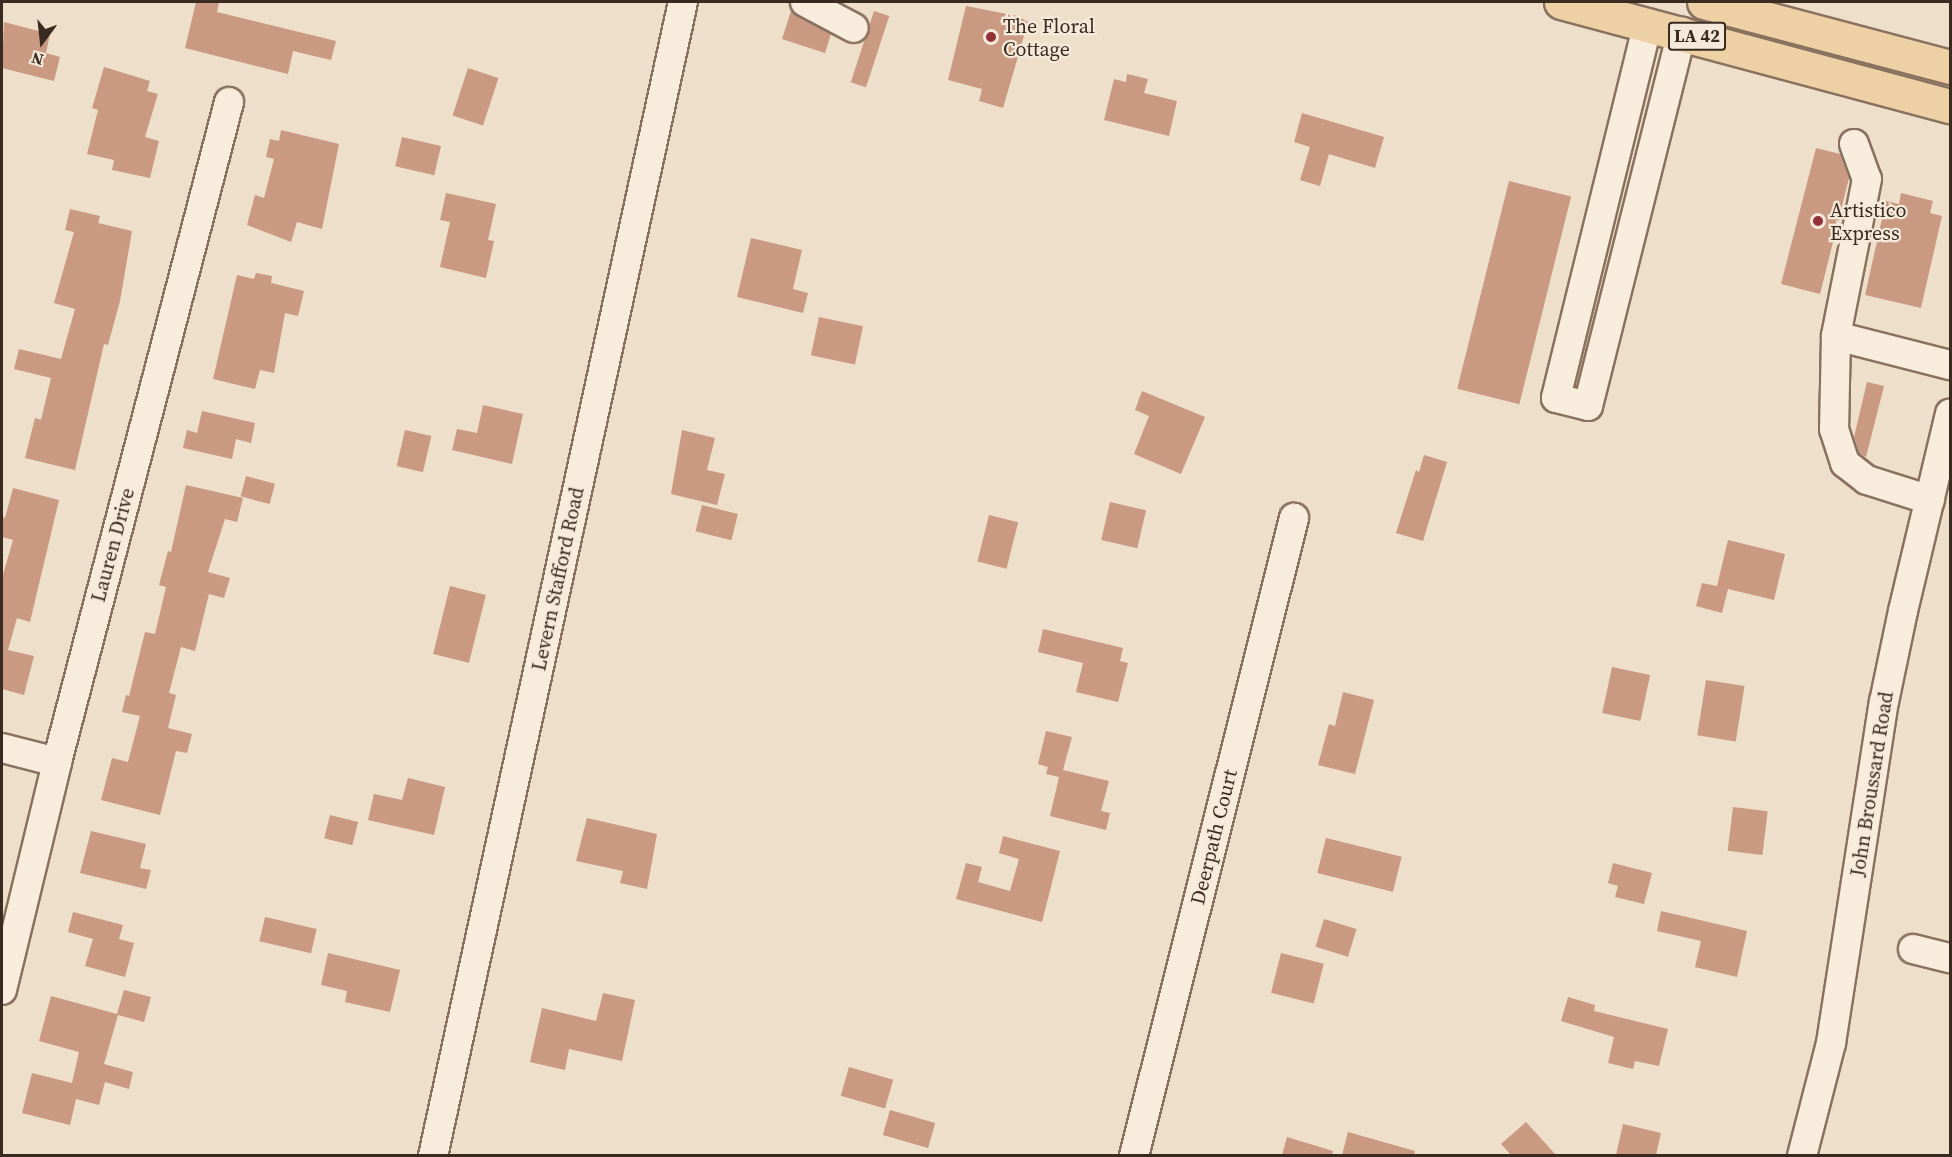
<!DOCTYPE html>
<html>
<head>
<meta charset="utf-8">
<style>
  body { margin:0 }
  #map { position:relative; width:1952px; height:1157px; overflow:hidden; background:#eddfca; font-family:"Source Serif 4",serif }
  div>[style] { position:absolute }
  .building>* { inset:0; background:#c99981; transform-origin:0 0 }
  .roads { filter:drop-shadow(2px 0 #89715f) drop-shadow(-2px 0 #89715f) drop-shadow(0 2px #89715f) drop-shadow(0 -2px #89715f) }
  .minor>* { height:28px; margin:-14px; padding:0 14px; transform-origin:14px; border-radius:14px; background:#f8eddd }
  .major>* { height:33px; margin:-16.5px; padding:0 16.5px; transform-origin:16.5px; border-radius:16.5px; background:#edd0a4 }
  .dots>* { width:16px; height:16px; translate:-50% -50%; box-sizing:border-box; border:3px solid #f5ead9; border-radius:50% }
  span { translate:-50% -50%; white-space:nowrap; text-align:center; line-height:1.15; -webkit-text-stroke:4.5px #f5ead9; paint-order:stroke }
  .shield-label span { padding:2px 4px; background:#f5ead9; border:2px solid; border-radius:4px; -webkit-text-stroke-width:0 }
  .shield-label { font-size:18px; color:#3a2b21; font-weight:700 }
  .poi-label { font-size:20px; color:#3a2b21 }
  .left { translate:0 -50%; text-align:left }
  .street-label { font-size:20px; color:#3a2b21 }
  .frame { position:absolute; inset:0; border:3px solid #3a2b21; pointer-events:none }
  .north { position:absolute; left:12px; top:12px; width:60px; height:60px; -webkit-text-stroke:4px #f5ead9; paint-order:stroke; rotate:195deg; font-size:16px; font-weight:700; line-height:24px; text-align:center; color:#3a2b21 }
  .north::after { content:''; display:block; margin:auto; width:21px; height:27px; background:#3a2b21; clip-path:polygon(50% 0,100% 100%,50% 72%,0 100%) }
</style>
</head>
<body>
<div id="map">
  <div class="building">
    <div style="clip-path:polygon(196px 2px,219px 2px,217px 12px,336px 41px,331px 60px,293px 51px,288px 74px,185px 48px)"></div>
    <div style="clip-path:polygon(966px 6px,1017px 16px,1028px 22px,1003px 108px,979px 101px,982px 89px,948px 80px)"></div>
    <div style="clip-path:polygon(791px 11px,831px 34px,825px 53px,782px 39px)"></div>
    <div style="left:874px;top:11px;width:16px;height:75px;rotate:18deg"></div>
    <div style="clip-path:polygon(4px 22px,50px 34px,46px 53px,60px 57px,54px 81px,2px 68px)"></div>
    <div style="clip-path:polygon(104px 67px,150px 81px,147px 91px,158px 94px,145px 137px,159px 141px,150px 178px,112px 170px,114px 160px,87px 154px,98px 110px,92px 108px)"></div>
    <div style="left:468px;top:68px;width:32px;height:50px;rotate:18deg"></div>
    <div style="clip-path:polygon(1127px 74px,1148px 79px,1144px 93px,1177px 101px,1169px 136px,1104px 120px,1114px 79px,1126px 82px)"></div>
    <div style="clip-path:polygon(1302px 113px,1384px 137px,1375px 168px,1329px 154px,1320px 186px,1300px 180px,1310px 147px,1294px 142px)"></div>
    <div style="clip-path:polygon(281px 130px,339px 144px,322px 229px,297px 222px,291px 242px,247px 225px,255px 195px,264px 198px,274px 159px,266px 157px,270px 139px,279px 141px)"></div>
    <div style="left:402px;top:137px;width:40px;height:30px;rotate:13deg"></div>
    <div style="clip-path:polygon(1816px 148px,1840px 154px,1849px 178px,1820px 294px,1781px 284px)"></div>
    <div style="left:1509px;top:181px;width:64px;height:214px;rotate:14deg"></div>
    <div style="clip-path:polygon(446px 193px,496px 204px,488px 240px,494px 241px,486px 278px,440px 267px,450px 222px,440px 220px)"></div>
    <div style="clip-path:polygon(1901px 193px,1933px 201px,1930px 213px,1942px 216px,1921px 308px,1865px 295px,1886px 201px,1899px 204px)"></div>
    <div style="clip-path:polygon(70px 209px,100px 216px,98px 223px,132px 231px,120px 301px,108px 345px,104px 344px,75px 470px,25px 458px,35px 418px,41px 420px,51px 378px,14px 369px,19px 349px,61px 359px,75px 309px,54px 303px,74px 232px,65px 230px)"></div>
    <div style="clip-path:polygon(751px 238px,802px 250px,793px 289px,808px 293px,803px 313px,737px 297px)"></div>
    <div style="clip-path:polygon(256px 273px,272px 276px,271px 283px,304px 291px,298px 316px,285px 313px,274px 373px,260px 370px,255px 389px,213px 379px,237px 275px,254px 279px)"></div>
    <div style="left:819px;top:317px;width:45px;height:39px;rotate:12deg"></div>
    <div style="clip-path:polygon(1867px 382px,1884px 386px,1866px 457px,1859px 453px,1854px 437px)"></div>
    <div style="clip-path:polygon(1142px 391px,1205px 417px,1181px 474px,1134px 454px,1149px 416px,1135px 410px)"></div>
    <div style="clip-path:polygon(483px 405px,523px 414px,512px 464px,452px 450px,457px 429px,477px 433px)"></div>
    <div style="clip-path:polygon(202px 411px,255px 423px,251px 443px,236px 439px,232px 459px,183px 448px,187px 430px,197px 433px)"></div>
    <div style="left:405px;top:430px;width:27px;height:37px;rotate:13deg"></div>
    <div style="clip-path:polygon(682px 430px,715px 438px,707px 470px,725px 474px,717px 505px,671px 494px)"></div>
    <div style="clip-path:polygon(1424px 455px,1447px 462px,1423px 541px,1396px 533px,1416px 470px,1419px 472px)"></div>
    <div style="left:246px;top:476px;width:30px;height:21px;rotate:15deg"></div>
    <div style="clip-path:polygon(186px 485px,243px 498px,237px 522px,225px 519px,208px 572px,230px 578px,224px 598px,209px 594px,195px 651px,181px 647px,169px 693px,176px 695px,168px 728px,192px 734px,187px 753px,176px 751px,160px 815px,101px 800px,112px 758px,128px 762px,140px 716px,122px 712px,126px 695px,129px 696px,145px 632px,155px 634px,166px 587px,159px 585px,168px 551px,171px 552px)"></div>
    <div style="clip-path:polygon(13px 488px,59px 500px,30px 622px,17px 618px,8px 650px,34px 656px,24px 695px,2px 689px,2px 578px,13px 540px,2px 537px,2px 517px,5px 518px)"></div>
    <div style="left:1110px;top:502px;width:37px;height:39px;rotate:13deg"></div>
    <div style="left:702px;top:505px;width:37px;height:27px;rotate:14deg"></div>
    <div style="left:989px;top:515px;width:30px;height:48px;rotate:14deg"></div>
    <div style="clip-path:polygon(1728px 540px,1785px 554px,1774px 600px,1728px 589px,1722px 613px,1696px 606px,1702px 583px,1717px 586px)"></div>
    <div style="left:450px;top:586px;width:37px;height:70px;rotate:14deg"></div>
    <div style="clip-path:polygon(1043px 629px,1123px 648px,1120px 661px,1128px 663px,1118px 702px,1076px 692px,1083px 663px,1038px 652px)"></div>
    <div style="left:1612px;top:667px;width:39px;height:47px;rotate:12deg"></div>
    <div style="left:1706px;top:680px;width:39px;height:56px;rotate:9deg"></div>
    <div style="clip-path:polygon(1343px 692px,1374px 700px,1355px 774px,1318px 765px,1329px 724px,1335px 726px)"></div>
    <div style="clip-path:polygon(1046px 731px,1072px 737px,1063px 770px,1109px 781px,1101px 811px,1110px 813px,1106px 830px,1050px 816px,1059px 777px,1046px 774px,1048px 767px,1038px 764px)"></div>
    <div style="clip-path:polygon(408px 778px,445px 787px,434px 835px,368px 820px,374px 794px,402px 800px)"></div>
    <div style="left:1733px;top:807px;width:35px;height:44px;rotate:7deg"></div>
    <div style="left:330px;top:815px;width:29px;height:24px;rotate:14deg"></div>
    <div style="clip-path:polygon(587px 818px,657px 834px,647px 889px,620px 883px,623px 871px,576px 861px)"></div>
    <div style="clip-path:polygon(91px 831px,146px 844px,140px 868px,151px 870px,146px 889px,80px 873px)"></div>
    <div style="clip-path:polygon(1003px 836px,1060px 851px,1042px 922px,956px 899px,966px 863px,982px 867px,978px 882px,1010px 891px,1019px 859px,999px 853px)"></div>
    <div style="left:1326px;top:838px;width:78px;height:36px;rotate:14deg"></div>
    <div style="clip-path:polygon(1613px 863px,1652px 873px,1644px 904px,1615px 897px,1618px 886px,1608px 883px)"></div>
    <div style="clip-path:polygon(1661px 911px,1747px 931px,1737px 977px,1695px 967px,1701px 941px,1657px 931px)"></div>
    <div style="clip-path:polygon(73px 912px,123px 925px,119px 939px,134px 943px,125px 977px,85px 966px,93px 939px,68px 932px)"></div>
    <div style="left:265px;top:917px;width:53px;height:25px;rotate:13deg"></div>
    <div style="left:1324px;top:919px;width:34px;height:29px;rotate:17deg"></div>
    <div style="clip-path:polygon(328px 953px,400px 970px,390px 1012px,345px 1002px,347px 991px,321px 985px)"></div>
    <div style="left:1281px;top:953px;width:44px;height:41px;rotate:14deg"></div>
    <div style="clip-path:polygon(124px 990px,151px 997px,144px 1022px,118px 1015px,104px 1064px,133px 1072px,129px 1089px,105px 1082px,99px 1105px,76px 1099px,70px 1125px,22px 1113px,32px 1073px,72px 1083px,79px 1052px,39px 1041px,51px 996px,117px 1014px)"></div>
    <div style="clip-path:polygon(603px 993px,635px 1000px,622px 1061px,569px 1049px,565px 1070px,530px 1062px,542px 1008px,596px 1021px)"></div>
    <div style="clip-path:polygon(1568px 997px,1595px 1005px,1594px 1011px,1668px 1029px,1659px 1066px,1635px 1061px,1633px 1069px,1608px 1063px,1614px 1037px,1561px 1021px)"></div>
    <div style="left:849px;top:1067px;width:46px;height:30px;rotate:16deg"></div>
    <div style="left:890px;top:1110px;width:47px;height:26px;rotate:16deg"></div>
    <div style="clip-path:polygon(1526px 1122px,1556px 1155px,1511px 1155px,1501px 1144px)"></div>
    <div style="clip-path:polygon(1623px 1124px,1661px 1133px,1656px 1155px,1616px 1155px)"></div>
    <div style="clip-path:polygon(1348px 1132px,1415px 1151px,1414px 1155px,1342px 1155px)"></div>
    <div style="clip-path:polygon(1287px 1137px,1333px 1151px,1332px 1155px,1282px 1155px)"></div>
  </div>
  <div class="roads">
    <div class="minor">
      <div style="left:805px;top:2px;width:55px;rotate:28deg"></div>
      <div style="left:1648px;top:23px;width:386px;rotate:103.8deg"></div>
      <div style="left:1556px;top:398px;width:33px;rotate:14deg"></div>
      <div style="left:1588px;top:406px;width:386px;rotate:-75.9deg"></div>
      <div style="left:1854px;top:144px;width:37px;rotate:70deg"></div>
      <div style="left:1867px;top:179px;width:160px;rotate:101.2deg"></div>
      <div style="left:1836px;top:336px;width:93px;rotate:91.2deg"></div>
      <div style="left:1834px;top:429px;width:36px;rotate:72deg"></div>
      <div style="left:1845px;top:463px;width:28px;rotate:38deg"></div>
      <div style="left:1867px;top:480px;width:66px;rotate:17.6deg"></div>
      <div style="left:1836px;top:336px;width:118px;rotate:14.3deg"></div>
      <div style="left:2px;top:748px;width:57px;rotate:14.3deg"></div>
      <div style="left:1913px;top:949px;width:38px;rotate:14deg"></div>
      <div style="left:2px;top:990px;width:235px;rotate:-76.4deg"></div>
      <div style="left:57px;top:762px;width:682px;rotate:-75.39deg"></div>
      <div style="left:433px;top:1156px;width:1181px;rotate:-77.78deg"></div>
      <div style="left:1134px;top:1156px;width:658px;rotate:-75.92deg"></div>
      <div style="left:1802px;top:1156px;width:117px;rotate:-75.6deg"></div>
      <div style="left:1831px;top:1043px;width:345px;rotate:-81.2deg"></div>
      <div style="left:1884px;top:702px;width:93px;rotate:-78.2deg"></div>
      <div style="left:1903px;top:611px;width:203px;rotate:-76.6deg"></div>
    </div>
    <div class="major">
      <div style="left:1561px;top:2px;width:403px;rotate:15deg"></div>
      <div style="left:1704px;top:2px;width:254px;rotate:14.8deg"></div>
    </div>
  </div>
  <div class="dots">
    <div style="left:991px;top:37px;background:#95313b"></div>
    <div style="left:1818px;top:221px;background:#95313b"></div>
  </div>
  <div class="shield-label">
    <span style="left:1697px;top:36px">LA 42</span>
  </div>
  <div class="poi-label">
    <span class="left" style="left:1003px;top:38px">The Floral<br>Cottage</span>
    <span class="left" style="left:1830px;top:222px">Artistico<br>Express</span>
  </div>
  <div class="street-label">
    <span style="left:113px;top:545px;rotate:-75deg">Lauren Drive</span>
    <span style="left:558px;top:579px;rotate:-78deg">Levern Stafford Road</span>
    <span style="left:1872px;top:784px;rotate:-81deg">John Broussard Road</span>
    <span style="left:1214px;top:837px;rotate:-76deg">Deerpath Court</span>
  </div>
  <div class="frame"></div>
  <div class="north">N</div>
</div>
</body>
</html>
